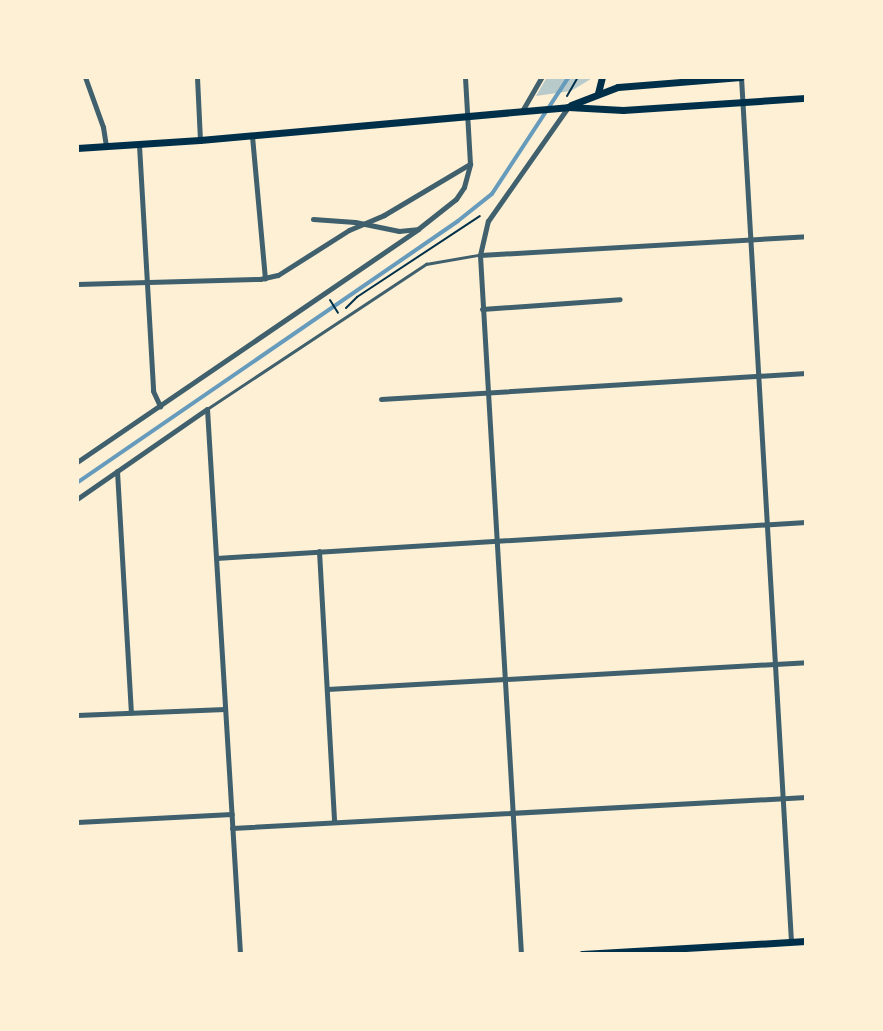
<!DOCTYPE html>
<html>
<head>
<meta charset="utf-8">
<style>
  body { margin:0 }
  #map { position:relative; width:883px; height:1031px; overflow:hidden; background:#fdf0d5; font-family:"IBM Plex Sans",sans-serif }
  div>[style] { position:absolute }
  .green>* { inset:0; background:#b9caca }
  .stream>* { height:3.5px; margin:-1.75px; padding:0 1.75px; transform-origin:1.75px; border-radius:1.75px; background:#669bbc }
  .path>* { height:2px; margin:-1px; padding:0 1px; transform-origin:1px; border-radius:1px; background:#003049 }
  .service>* { height:2.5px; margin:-1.25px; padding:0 1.25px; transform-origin:1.25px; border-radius:1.25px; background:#3f606c }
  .minor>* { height:5px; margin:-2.5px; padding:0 2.5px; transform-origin:2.5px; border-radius:2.5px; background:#3f606c }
  .secondary>* { height:7px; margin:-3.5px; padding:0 3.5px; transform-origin:3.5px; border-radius:3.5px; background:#003049 }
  span { translate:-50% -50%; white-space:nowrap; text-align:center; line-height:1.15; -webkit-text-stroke:7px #fdf0d5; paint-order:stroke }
  .frame { position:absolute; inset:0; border:79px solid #fdf0d5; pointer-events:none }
</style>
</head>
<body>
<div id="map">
  <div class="green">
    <div style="clip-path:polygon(547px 77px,594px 77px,571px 91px,536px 96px)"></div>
  </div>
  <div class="stream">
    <div style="left:77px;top:483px;width:462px;rotate:-34.5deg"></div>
    <div style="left:458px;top:221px;width:43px;rotate:-38.5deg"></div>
    <div style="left:492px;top:194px;width:140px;rotate:-56.7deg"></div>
  </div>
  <div class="path">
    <div style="left:567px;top:96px;width:22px;rotate:-60deg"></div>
    <div style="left:330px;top:300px;width:15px;rotate:58deg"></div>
    <div style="left:346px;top:308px;width:16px;rotate:-45deg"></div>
    <div style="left:357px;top:297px;width:147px;rotate:-33.4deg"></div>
  </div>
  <div class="service">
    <div style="left:207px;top:409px;width:263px;rotate:-33.5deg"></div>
    <div style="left:426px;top:264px;width:53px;rotate:-9.8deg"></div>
  </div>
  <div class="minor">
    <div style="left:85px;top:77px;width:53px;rotate:70.2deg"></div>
    <div style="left:103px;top:127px;width:19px;rotate:81deg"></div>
    <div style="left:197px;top:77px;width:63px;rotate:87.3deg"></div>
    <div style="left:741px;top:77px;width:866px;rotate:86.69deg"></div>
    <div style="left:522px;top:111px;width:39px;rotate:-60deg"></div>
    <div style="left:252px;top:136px;width:143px;rotate:84.8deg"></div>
    <div style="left:139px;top:145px;width:246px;rotate:86.7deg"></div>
    <div style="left:153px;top:391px;width:17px;rotate:65deg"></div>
    <div style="left:313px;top:219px;width:42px;rotate:4.1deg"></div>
    <div style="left:355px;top:222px;width:45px;rotate:11.6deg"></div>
    <div style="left:399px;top:231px;width:18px;rotate:-6deg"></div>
    <div style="left:480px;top:255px;width:327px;rotate:-3.3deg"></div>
    <div style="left:77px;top:284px;width:183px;rotate:-1.6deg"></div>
    <div style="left:260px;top:279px;width:18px;rotate:-13deg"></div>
    <div style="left:278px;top:275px;width:84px;rotate:-32.4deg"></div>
    <div style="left:349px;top:230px;width:38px;rotate:-23deg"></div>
    <div style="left:384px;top:215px;width:100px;rotate:-30.7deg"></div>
    <div style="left:482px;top:309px;width:138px;rotate:-4.1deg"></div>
    <div style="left:381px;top:399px;width:426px;rotate:-3.5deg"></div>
    <div style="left:207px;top:409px;width:546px;rotate:86.53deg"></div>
    <div style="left:77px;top:462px;width:413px;rotate:-34.3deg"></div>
    <div style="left:418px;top:229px;width:48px;rotate:-38.3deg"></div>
    <div style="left:456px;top:199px;width:14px;rotate:-56deg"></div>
    <div style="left:464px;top:187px;width:24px;rotate:-75deg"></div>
    <div style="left:470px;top:164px;width:87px;rotate:-93.3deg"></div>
    <div style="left:117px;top:471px;width:242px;rotate:86.7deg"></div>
    <div style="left:77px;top:499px;width:158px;rotate:-34.7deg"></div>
    <div style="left:319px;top:551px;width:271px;rotate:86.8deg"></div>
    <div style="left:216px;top:558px;width:591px;rotate:-3.49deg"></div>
    <div style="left:327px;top:689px;width:480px;rotate:-3.2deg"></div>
    <div style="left:77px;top:715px;width:148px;rotate:-2.3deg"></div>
    <div style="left:77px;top:822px;width:155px;rotate:-3deg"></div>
    <div style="left:232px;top:828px;width:575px;rotate:-3.09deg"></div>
    <div style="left:521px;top:954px;width:700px;rotate:-93.36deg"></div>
    <div style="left:480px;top:255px;width:35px;rotate:-77deg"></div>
    <div style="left:488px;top:221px;width:139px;rotate:-54.9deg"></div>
  </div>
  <div class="secondary">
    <div style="left:598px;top:93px;width:16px;rotate:-76deg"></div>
    <div style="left:571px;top:105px;width:50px;rotate:-21deg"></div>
    <div style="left:618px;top:87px;width:123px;rotate:-4.6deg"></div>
    <div style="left:77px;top:148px;width:123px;rotate:-3.7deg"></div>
    <div style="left:200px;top:140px;width:369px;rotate:-5.1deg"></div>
    <div style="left:568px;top:107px;width:55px;rotate:3.1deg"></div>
    <div style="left:623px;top:110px;width:183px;rotate:-3.8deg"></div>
    <div style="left:582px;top:954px;width:224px;rotate:-3.3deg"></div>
  </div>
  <div class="frame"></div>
</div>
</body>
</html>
